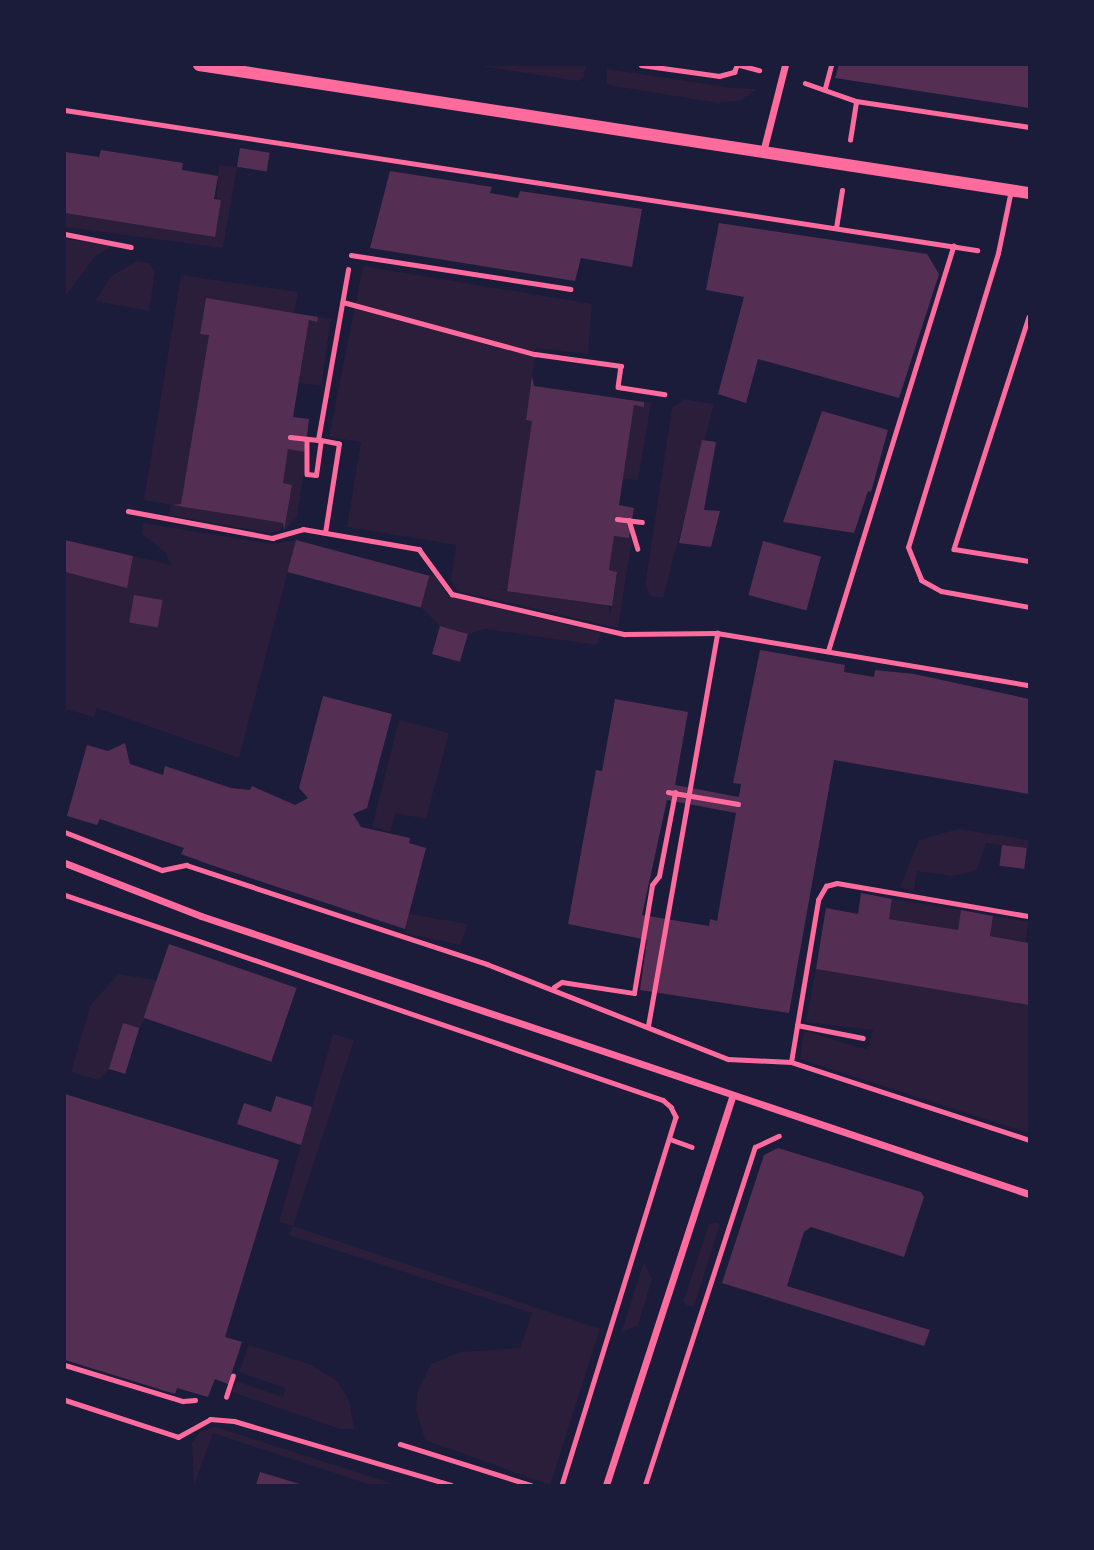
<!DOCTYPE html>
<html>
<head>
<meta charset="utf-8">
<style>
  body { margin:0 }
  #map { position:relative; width:1094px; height:1550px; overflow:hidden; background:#1b1b3a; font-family:Roboto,sans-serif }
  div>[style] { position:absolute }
  .green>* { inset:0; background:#2a1e3b; transform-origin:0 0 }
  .building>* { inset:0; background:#542f53; transform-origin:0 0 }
  .path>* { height:4.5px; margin:-2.25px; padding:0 2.25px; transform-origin:2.25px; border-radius:2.25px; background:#ff6b9d }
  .service>* { height:5px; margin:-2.5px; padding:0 2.5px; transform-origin:2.5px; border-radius:2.5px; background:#ff6b9d }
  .minor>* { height:7px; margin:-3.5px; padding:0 3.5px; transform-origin:3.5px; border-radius:3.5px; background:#ff6b9d }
  .tertiary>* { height:12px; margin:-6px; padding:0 6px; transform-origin:6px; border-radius:6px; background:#ff6b9d }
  span { translate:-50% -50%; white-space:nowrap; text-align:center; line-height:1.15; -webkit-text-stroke:5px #1b1b3a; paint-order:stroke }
  .frame { position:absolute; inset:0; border:66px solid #1b1b3a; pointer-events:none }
</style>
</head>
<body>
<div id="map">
  <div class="green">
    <div style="clip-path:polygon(474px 65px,578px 65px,586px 66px,584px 77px,578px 81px)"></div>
    <div style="clip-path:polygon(607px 69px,733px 88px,757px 89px,741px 100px,719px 103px,607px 85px)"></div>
    <div style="clip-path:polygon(219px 165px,237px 167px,223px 248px,65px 227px,65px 213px,214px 236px)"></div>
    <div style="clip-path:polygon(65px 239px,113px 246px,95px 256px,65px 297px)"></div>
    <div style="clip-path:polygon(137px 261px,149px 263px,155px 272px,149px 311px,95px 301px,111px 276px)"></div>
    <div style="clip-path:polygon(363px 266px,592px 304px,588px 354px,536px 348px,526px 420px,532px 421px,508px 589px,499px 589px,609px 606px,610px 616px,617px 572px,609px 570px,614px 536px,632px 538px,618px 628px,458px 591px,451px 580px,456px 545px,347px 527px,361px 442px,329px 437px)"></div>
    <div style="clip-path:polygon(181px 275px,298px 292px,294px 313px,207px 299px,207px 292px,200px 333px,209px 335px,181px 504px,172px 505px,283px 523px,281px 530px,269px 533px,169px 515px,171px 505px,144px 500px)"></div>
    <div style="clip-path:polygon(318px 317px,331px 319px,321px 386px,299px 383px,309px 320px,317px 321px)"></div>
    <div style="clip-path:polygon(684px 399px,714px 404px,663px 598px,651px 596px,645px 586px,672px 408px)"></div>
    <div style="clip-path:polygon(644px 402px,651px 403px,638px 480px,623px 479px,634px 405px,644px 406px)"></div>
    <div style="clip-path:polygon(288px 449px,307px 452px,297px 517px,284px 531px,292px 485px,283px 483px)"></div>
    <div style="clip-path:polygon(143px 523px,271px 544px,296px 540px,239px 758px,97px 708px,94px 717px,65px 709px,65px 572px,126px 587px,133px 556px,171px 565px,166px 553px,142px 534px)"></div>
    <div style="clip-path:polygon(429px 575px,435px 575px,448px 596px,601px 633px,597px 645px,486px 629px,468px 634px,440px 626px,421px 607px)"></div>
    <div style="clip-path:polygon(399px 720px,449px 733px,426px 819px,396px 813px,390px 832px,372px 827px)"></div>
    <div style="clip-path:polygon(958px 829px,1029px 840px,1029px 849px,986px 843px,977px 869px,969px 873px,951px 876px,917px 871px,914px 891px,900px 887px,919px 840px)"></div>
    <div style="left:892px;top:899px;width:70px;height:20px;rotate:9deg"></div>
    <div style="clip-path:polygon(409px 914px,468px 924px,460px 945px,405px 933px)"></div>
    <div style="left:993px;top:916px;width:36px;height:20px;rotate:9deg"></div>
    <div style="clip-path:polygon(816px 969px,1029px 1005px,1029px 1133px,800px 1059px,804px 1031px,868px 1050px,873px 1030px,806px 1022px)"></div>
    <div style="clip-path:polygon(118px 974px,157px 980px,145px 1018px,139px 1028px,123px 1024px,110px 1069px,98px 1080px,71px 1072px,90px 1006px)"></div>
    <div style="clip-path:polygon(333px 1034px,354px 1040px,293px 1226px,600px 1329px,550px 1485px,425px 1440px,416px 1410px,417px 1393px,431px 1364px,460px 1352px,520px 1348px,532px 1313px,289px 1235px,293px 1226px,279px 1222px)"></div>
    <div style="clip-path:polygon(716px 1222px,720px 1224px,694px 1307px,686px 1305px,684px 1300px,709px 1224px)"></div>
    <div style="clip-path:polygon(644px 1262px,652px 1279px,638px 1325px,621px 1333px)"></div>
    <div style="clip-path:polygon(249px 1345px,311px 1365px,337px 1381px,349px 1400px,354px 1429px,340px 1429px,232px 1392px,236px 1381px,283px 1397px,285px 1388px,239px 1372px)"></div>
    <div style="clip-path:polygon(216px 1427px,222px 1429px,397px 1485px,371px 1485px,213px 1433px,194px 1485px,192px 1443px,201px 1431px)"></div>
  </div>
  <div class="building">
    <div style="clip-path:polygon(839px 65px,1029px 65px,1029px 108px,835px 78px)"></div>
    <div style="left:240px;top:148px;width:30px;height:19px;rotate:9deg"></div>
    <div style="clip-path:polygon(101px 150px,183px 163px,182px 170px,218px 176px,214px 199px,221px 200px,215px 237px,65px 213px,65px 152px,99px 157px)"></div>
    <div style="clip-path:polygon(390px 171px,492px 187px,490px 193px,518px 198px,520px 191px,642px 209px,632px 267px,581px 258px,575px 281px,370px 248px)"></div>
    <div style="clip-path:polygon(719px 223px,927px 254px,939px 274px,899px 398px,758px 359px,746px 403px,718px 394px,744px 297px,706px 290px)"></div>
    <div style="clip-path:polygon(206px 298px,318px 317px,317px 322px,309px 320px,293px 417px,309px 419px,305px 452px,288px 449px,283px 483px,292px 485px,284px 531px,283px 523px,172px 505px,181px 504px,209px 335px,200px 334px)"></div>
    <div style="clip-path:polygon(532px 376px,534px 386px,644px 402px,644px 407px,634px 405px,619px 505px,634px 508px,629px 538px,614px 536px,609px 570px,617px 572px,612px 606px,507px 591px,532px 421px,526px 420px)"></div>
    <div style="clip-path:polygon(822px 411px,888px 430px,871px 492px,868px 491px,854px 533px,783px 522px)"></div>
    <div style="clip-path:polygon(702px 440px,716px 442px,704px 510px,720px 511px,711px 547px,679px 543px)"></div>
    <div style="clip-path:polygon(65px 540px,133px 556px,127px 588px,65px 572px)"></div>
    <div style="left:296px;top:540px;width:138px;height:33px;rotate:15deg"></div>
    <div style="left:763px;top:541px;width:60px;height:56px;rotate:15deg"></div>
    <div style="left:134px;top:595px;width:29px;height:28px;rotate:10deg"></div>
    <div style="left:440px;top:626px;width:29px;height:29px;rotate:16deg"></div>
    <div style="clip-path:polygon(evenodd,760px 650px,845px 665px,844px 672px,874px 677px,875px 670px,914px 674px,1029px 699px,1029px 794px,834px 760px,789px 1013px,640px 990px,647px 940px,568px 924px,596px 770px,602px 771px,615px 699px,688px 712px,675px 785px,739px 797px,741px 784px,733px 783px,760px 650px,667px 800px,736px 813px,717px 921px,710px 919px,709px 926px,642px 915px,667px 800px)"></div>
    <div style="clip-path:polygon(323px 696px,392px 714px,367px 808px,353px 814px,361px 827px,410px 838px,409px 843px,426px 848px,405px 929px,211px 865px,181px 854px,184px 848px,100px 819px,97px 825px,67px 816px,87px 745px,108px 751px,125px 743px,130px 764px,163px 775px,165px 766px,231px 788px,250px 790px,252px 786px,295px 805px,308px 798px,299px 788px)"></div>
    <div style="left:1002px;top:845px;width:25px;height:21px;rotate:7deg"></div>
    <div style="clip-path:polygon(861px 893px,892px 899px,889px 919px,958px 930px,961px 910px,993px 916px,990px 936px,1029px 943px,1029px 1005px,816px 969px,826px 908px,858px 914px)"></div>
    <div style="left:169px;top:944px;width:135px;height:78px;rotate:19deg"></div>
    <div style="left:123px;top:1023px;width:17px;height:48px;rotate:17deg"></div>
    <div style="clip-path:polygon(65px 1094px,279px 1160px,225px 1337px,242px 1342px,228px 1384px,215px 1379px,208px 1397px,177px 1388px,175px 1394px,65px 1360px)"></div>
    <div style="clip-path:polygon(276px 1096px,312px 1107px,301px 1145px,237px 1124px,244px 1103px,271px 1112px)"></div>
    <div style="clip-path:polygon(778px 1148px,921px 1192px,924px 1197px,904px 1257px,811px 1227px,804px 1232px,787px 1286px,930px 1330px,924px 1346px,722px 1283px,764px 1155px)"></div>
    <div style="clip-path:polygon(260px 1472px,303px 1485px,256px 1485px)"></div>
  </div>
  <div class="path">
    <div style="left:641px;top:65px;width:79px;rotate:8deg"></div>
    <div style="left:719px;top:76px;width:16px;rotate:-15deg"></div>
    <div style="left:734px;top:72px;width:8px;rotate:-67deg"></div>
    <div style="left:740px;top:65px;width:20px;rotate:15deg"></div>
    <div style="left:805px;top:83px;width:54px;rotate:19.4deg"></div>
    <div style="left:856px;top:101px;width:175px;rotate:8.5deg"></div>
    <div style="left:825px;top:88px;width:24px;rotate:-75deg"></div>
    <div style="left:65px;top:110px;width:923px;rotate:8.73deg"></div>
    <div style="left:850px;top:140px;width:39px;rotate:-81deg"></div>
    <div style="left:836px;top:228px;width:38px;rotate:-81deg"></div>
    <div style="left:65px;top:234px;width:67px;rotate:11.1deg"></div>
    <div style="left:351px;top:255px;width:222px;rotate:8.8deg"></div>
    <div style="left:343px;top:302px;width:199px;rotate:15.2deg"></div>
    <div style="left:535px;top:354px;width:87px;rotate:7.9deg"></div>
    <div style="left:621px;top:366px;width:21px;rotate:98deg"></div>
    <div style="left:618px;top:387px;width:47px;rotate:8.7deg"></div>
    <div style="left:1029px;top:317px;width:244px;rotate:107.9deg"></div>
    <div style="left:954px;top:549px;width:76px;rotate:9.1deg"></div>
    <div style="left:290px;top:437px;width:28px;rotate:6deg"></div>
    <div style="left:307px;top:439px;width:35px;rotate:90deg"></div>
    <div style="left:307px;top:474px;width:9px;rotate:6deg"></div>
    <div style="left:316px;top:475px;width:34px;rotate:-82deg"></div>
    <div style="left:128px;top:511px;width:147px;rotate:10.6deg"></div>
    <div style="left:272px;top:538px;width:32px;rotate:-16deg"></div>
    <div style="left:303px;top:529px;width:118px;rotate:9.8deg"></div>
    <div style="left:419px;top:549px;width:56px;rotate:53.7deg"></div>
    <div style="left:452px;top:594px;width:177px;rotate:13.1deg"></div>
    <div style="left:624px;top:634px;width:93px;rotate:-0.6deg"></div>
    <div style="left:717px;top:633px;width:316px;rotate:9.5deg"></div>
    <div style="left:617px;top:519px;width:25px;rotate:7deg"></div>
    <div style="left:629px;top:520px;width:30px;rotate:73deg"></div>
    <div style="left:325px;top:533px;width:90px;rotate:-81.1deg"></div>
    <div style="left:339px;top:444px;width:21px;rotate:-169deg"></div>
    <div style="left:318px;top:440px;width:173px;rotate:-80deg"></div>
    <div style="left:828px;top:651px;width:424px;rotate:-72.8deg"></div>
    <div style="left:668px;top:792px;width:71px;rotate:9.7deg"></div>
    <div style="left:65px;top:832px;width:104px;rotate:21.4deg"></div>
    <div style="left:162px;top:870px;width:25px;rotate:-12deg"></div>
    <div style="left:186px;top:865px;width:317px;rotate:18.2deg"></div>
    <div style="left:487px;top:964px;width:259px;rotate:21.5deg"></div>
    <div style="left:728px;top:1059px;width:63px;rotate:2.7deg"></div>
    <div style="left:791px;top:1062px;width:250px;rotate:18.1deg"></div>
    <div style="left:65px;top:895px;width:632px;rotate:18.92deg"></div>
    <div style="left:663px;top:1100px;width:11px;rotate:41deg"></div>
    <div style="left:671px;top:1107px;width:11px;rotate:63deg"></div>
    <div style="left:676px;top:1117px;width:385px;rotate:107.2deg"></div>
    <div style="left:554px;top:987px;width:9px;rotate:-32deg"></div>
    <div style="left:562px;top:982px;width:73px;rotate:8.7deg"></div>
    <div style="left:634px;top:993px;width:109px;rotate:-80.5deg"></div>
    <div style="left:652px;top:885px;width:11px;rotate:-52deg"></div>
    <div style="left:659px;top:876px;width:85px;rotate:-79.1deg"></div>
    <div style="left:797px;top:1025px;width:67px;rotate:11.1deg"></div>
    <div style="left:648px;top:1026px;width:399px;rotate:-80deg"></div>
    <div style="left:791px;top:1062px;width:164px;rotate:-80.5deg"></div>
    <div style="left:818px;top:900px;width:16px;rotate:-60deg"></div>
    <div style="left:826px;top:886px;width:11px;rotate:-15deg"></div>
    <div style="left:837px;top:883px;width:195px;rotate:9.8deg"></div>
    <div style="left:670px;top:1139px;width:23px;rotate:20deg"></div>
    <div style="left:65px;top:1365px;width:123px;rotate:17deg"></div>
    <div style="left:183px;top:1401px;width:12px;rotate:-5deg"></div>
    <div style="left:226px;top:1397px;width:22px;rotate:-72deg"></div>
    <div style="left:400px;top:1444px;width:137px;rotate:17.4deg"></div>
    <div style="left:645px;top:1485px;width:355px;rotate:-72deg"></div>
    <div style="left:755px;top:1147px;width:26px;rotate:-25deg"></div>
  </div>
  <div class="service">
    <div style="left:1011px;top:190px;width:64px;rotate:101.7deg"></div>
    <div style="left:998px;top:253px;width:307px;rotate:107deg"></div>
    <div style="left:908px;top:547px;width:35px;rotate:68deg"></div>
    <div style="left:921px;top:580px;width:23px;rotate:29deg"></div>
    <div style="left:941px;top:591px;width:89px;rotate:10.3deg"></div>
    <div style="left:65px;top:1400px;width:119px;rotate:18.1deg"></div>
    <div style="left:178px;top:1437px;width:37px;rotate:-29deg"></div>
    <div style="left:210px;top:1419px;width:24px;rotate:5deg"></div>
    <div style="left:234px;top:1421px;width:226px;rotate:16.4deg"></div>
  </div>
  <div class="minor">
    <div style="left:763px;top:152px;width:90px;rotate:-75.8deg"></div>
    <div style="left:65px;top:863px;width:146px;rotate:21.3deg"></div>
    <div style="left:201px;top:916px;width:873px;rotate:18.56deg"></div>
    <div style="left:606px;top:1485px;width:408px;rotate:-72deg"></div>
  </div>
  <div class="tertiary">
    <div style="left:199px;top:65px;width:840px;rotate:8.77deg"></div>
  </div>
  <div class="frame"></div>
</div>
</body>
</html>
